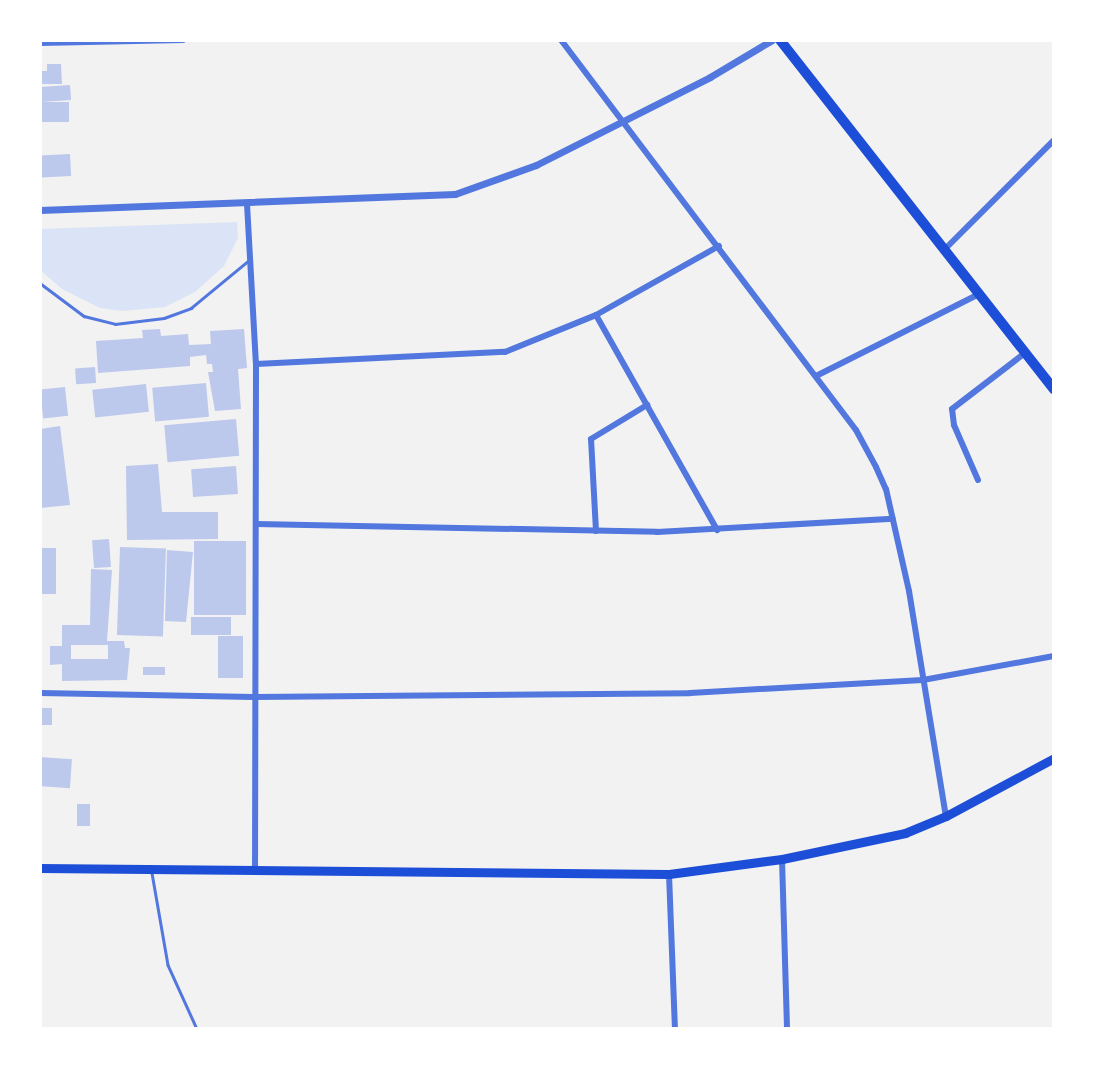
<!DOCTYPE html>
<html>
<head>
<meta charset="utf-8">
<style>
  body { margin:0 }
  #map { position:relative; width:1094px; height:1069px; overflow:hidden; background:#f2f2f2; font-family:Poppins,sans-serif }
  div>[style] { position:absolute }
  .green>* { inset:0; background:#dbe4f7 }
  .building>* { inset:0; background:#bdc9ec; transform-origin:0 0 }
  .service>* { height:2.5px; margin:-1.25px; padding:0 1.25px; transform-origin:1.25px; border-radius:1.25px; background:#5277de }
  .minor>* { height:6px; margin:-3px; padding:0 3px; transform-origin:3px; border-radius:3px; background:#5277de }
  .tertiary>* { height:7px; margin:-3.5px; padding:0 3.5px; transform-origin:3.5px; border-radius:3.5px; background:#5277de }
  .secondary>* { height:9px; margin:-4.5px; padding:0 4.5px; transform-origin:4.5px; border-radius:4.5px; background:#1d4ed8 }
  .primary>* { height:10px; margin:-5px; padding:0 5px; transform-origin:5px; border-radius:5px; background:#1d4ed8 }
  span { translate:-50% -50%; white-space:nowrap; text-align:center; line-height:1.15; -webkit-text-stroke:6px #fff; paint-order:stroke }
  .frame { position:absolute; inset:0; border:42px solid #fff; pointer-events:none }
</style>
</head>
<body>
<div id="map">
  <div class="green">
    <div style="clip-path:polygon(237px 222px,238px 238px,224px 266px,195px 292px,165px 307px,122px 311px,100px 308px,62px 289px,40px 270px,40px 229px)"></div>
  </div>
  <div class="building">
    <div style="clip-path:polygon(47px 64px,61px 64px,62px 84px,40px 84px,40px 71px,47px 71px)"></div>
    <div style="left:70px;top:85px;width:15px;height:30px;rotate:86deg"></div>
    <div style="left:69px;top:102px;width:20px;height:29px;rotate:90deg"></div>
    <div style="left:70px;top:154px;width:22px;height:30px;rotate:87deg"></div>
    <div style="clip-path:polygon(160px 329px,161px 336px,188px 334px,189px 345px,211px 344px,210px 331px,244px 329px,247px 368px,238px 369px,241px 409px,215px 411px,208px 372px,213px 372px,212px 364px,207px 364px,206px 355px,190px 357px,190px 366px,98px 373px,96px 341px,143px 338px,142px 330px)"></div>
    <div style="left:95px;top:367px;width:16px;height:20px;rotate:86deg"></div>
    <div style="left:206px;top:383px;width:34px;height:54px;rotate:85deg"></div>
    <div style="left:146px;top:384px;width:28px;height:54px;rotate:84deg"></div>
    <div style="left:65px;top:387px;width:29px;height:25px;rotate:84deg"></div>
    <div style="left:236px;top:419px;width:37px;height:72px;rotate:85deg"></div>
    <div style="clip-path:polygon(60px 426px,70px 505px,40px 508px,40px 429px)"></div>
    <div style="clip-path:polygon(158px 464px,162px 512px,218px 512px,218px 539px,127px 540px,126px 466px)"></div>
    <div style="left:236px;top:466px;width:28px;height:45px;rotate:86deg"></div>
    <div style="left:109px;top:539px;width:28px;height:17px;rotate:86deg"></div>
    <div style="left:194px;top:541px;width:52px;height:74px"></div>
    <div style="left:120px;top:547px;width:46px;height:88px;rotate:2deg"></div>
    <div style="left:40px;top:548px;width:16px;height:46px"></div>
    <div style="clip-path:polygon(167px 550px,193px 552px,186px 622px,165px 621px)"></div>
    <div style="clip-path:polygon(evenodd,91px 569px,112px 570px,107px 641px,124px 641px,125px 648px,130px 648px,127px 680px,62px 681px,62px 664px,50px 665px,50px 646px,62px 646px,62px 625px,90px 625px,91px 569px,71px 645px,108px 645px,108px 659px,71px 659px,71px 645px)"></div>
    <div style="left:191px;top:617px;width:40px;height:18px"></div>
    <div style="left:218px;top:636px;width:25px;height:42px"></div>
    <div style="left:143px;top:667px;width:22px;height:8px"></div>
    <div style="left:40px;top:708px;width:12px;height:17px"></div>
    <div style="left:40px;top:757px;width:32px;height:29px;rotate:4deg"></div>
    <div style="left:77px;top:804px;width:13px;height:22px"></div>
  </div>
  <div class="service">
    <div style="left:40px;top:283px;width:55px;rotate:36.9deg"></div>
    <div style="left:84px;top:316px;width:32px;rotate:14deg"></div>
    <div style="left:115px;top:324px;width:49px;rotate:-7deg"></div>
    <div style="left:164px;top:318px;width:29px;rotate:-20deg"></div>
    <div style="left:191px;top:308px;width:75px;rotate:-39.6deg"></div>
    <div style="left:152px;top:873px;width:93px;rotate:80.1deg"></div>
    <div style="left:168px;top:965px;width:70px;rotate:65.6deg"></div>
  </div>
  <div class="minor">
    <div style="left:561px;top:40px;width:489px;rotate:52.9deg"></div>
    <div style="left:856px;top:430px;width:42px;rotate:61.6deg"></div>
    <div style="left:876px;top:467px;width:24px;rotate:66deg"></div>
    <div style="left:886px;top:489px;width:105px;rotate:77.3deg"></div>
    <div style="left:909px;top:591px;width:228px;rotate:80.7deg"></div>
    <div style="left:40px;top:43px;width:143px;rotate:-1.2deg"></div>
    <div style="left:247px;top:204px;width:160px;rotate:86.8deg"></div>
    <div style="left:256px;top:364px;width:507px;rotate:90.11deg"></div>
    <div style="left:945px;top:249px;width:154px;rotate:-45deg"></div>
    <div style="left:596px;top:315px;width:247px;rotate:60.6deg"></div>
    <div style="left:256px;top:364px;width:249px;rotate:-2.8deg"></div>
    <div style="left:505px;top:352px;width:98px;rotate:-22.1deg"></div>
    <div style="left:596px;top:315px;width:141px;rotate:-29.3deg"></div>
    <div style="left:816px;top:376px;width:182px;rotate:-26.7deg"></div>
    <div style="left:978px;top:480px;width:60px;rotate:-113.6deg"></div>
    <div style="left:954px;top:425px;width:16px;rotate:-97deg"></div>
    <div style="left:952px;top:409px;width:92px;rotate:-37.5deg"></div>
    <div style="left:256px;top:524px;width:401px;rotate:1.1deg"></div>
    <div style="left:657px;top:532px;width:236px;rotate:-3.2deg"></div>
    <div style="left:596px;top:531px;width:92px;rotate:-93.1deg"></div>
    <div style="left:591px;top:439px;width:66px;rotate:-31.3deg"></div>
    <div style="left:40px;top:693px;width:213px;rotate:1.1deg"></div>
    <div style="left:253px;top:697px;width:437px;rotate:-0.5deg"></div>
    <div style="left:690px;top:693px;width:233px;rotate:-3.2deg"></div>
    <div style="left:923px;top:680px;width:133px;rotate:-10.4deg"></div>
    <div style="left:782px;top:859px;width:170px;rotate:88.3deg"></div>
    <div style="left:669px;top:874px;width:155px;rotate:87.8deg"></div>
  </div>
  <div class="tertiary">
    <div style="left:40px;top:210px;width:415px;rotate:-2.2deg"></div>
    <div style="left:455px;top:194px;width:86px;rotate:-19.7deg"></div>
    <div style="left:536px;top:165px;width:195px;rotate:-26.8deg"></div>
    <div style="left:710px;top:77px;width:72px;rotate:-30.8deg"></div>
  </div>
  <div class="secondary">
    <div style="left:40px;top:868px;width:629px;rotate:0.55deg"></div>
    <div style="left:669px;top:874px;width:114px;rotate:-7.6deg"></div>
    <div style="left:782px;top:859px;width:126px;rotate:-11.9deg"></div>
    <div style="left:905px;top:833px;width:44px;rotate:-22.5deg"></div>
    <div style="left:946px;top:816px;width:123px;rotate:-28.2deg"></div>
  </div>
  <div class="primary">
    <div style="left:780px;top:40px;width:444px;rotate:51.9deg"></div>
  </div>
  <div class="frame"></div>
</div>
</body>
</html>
